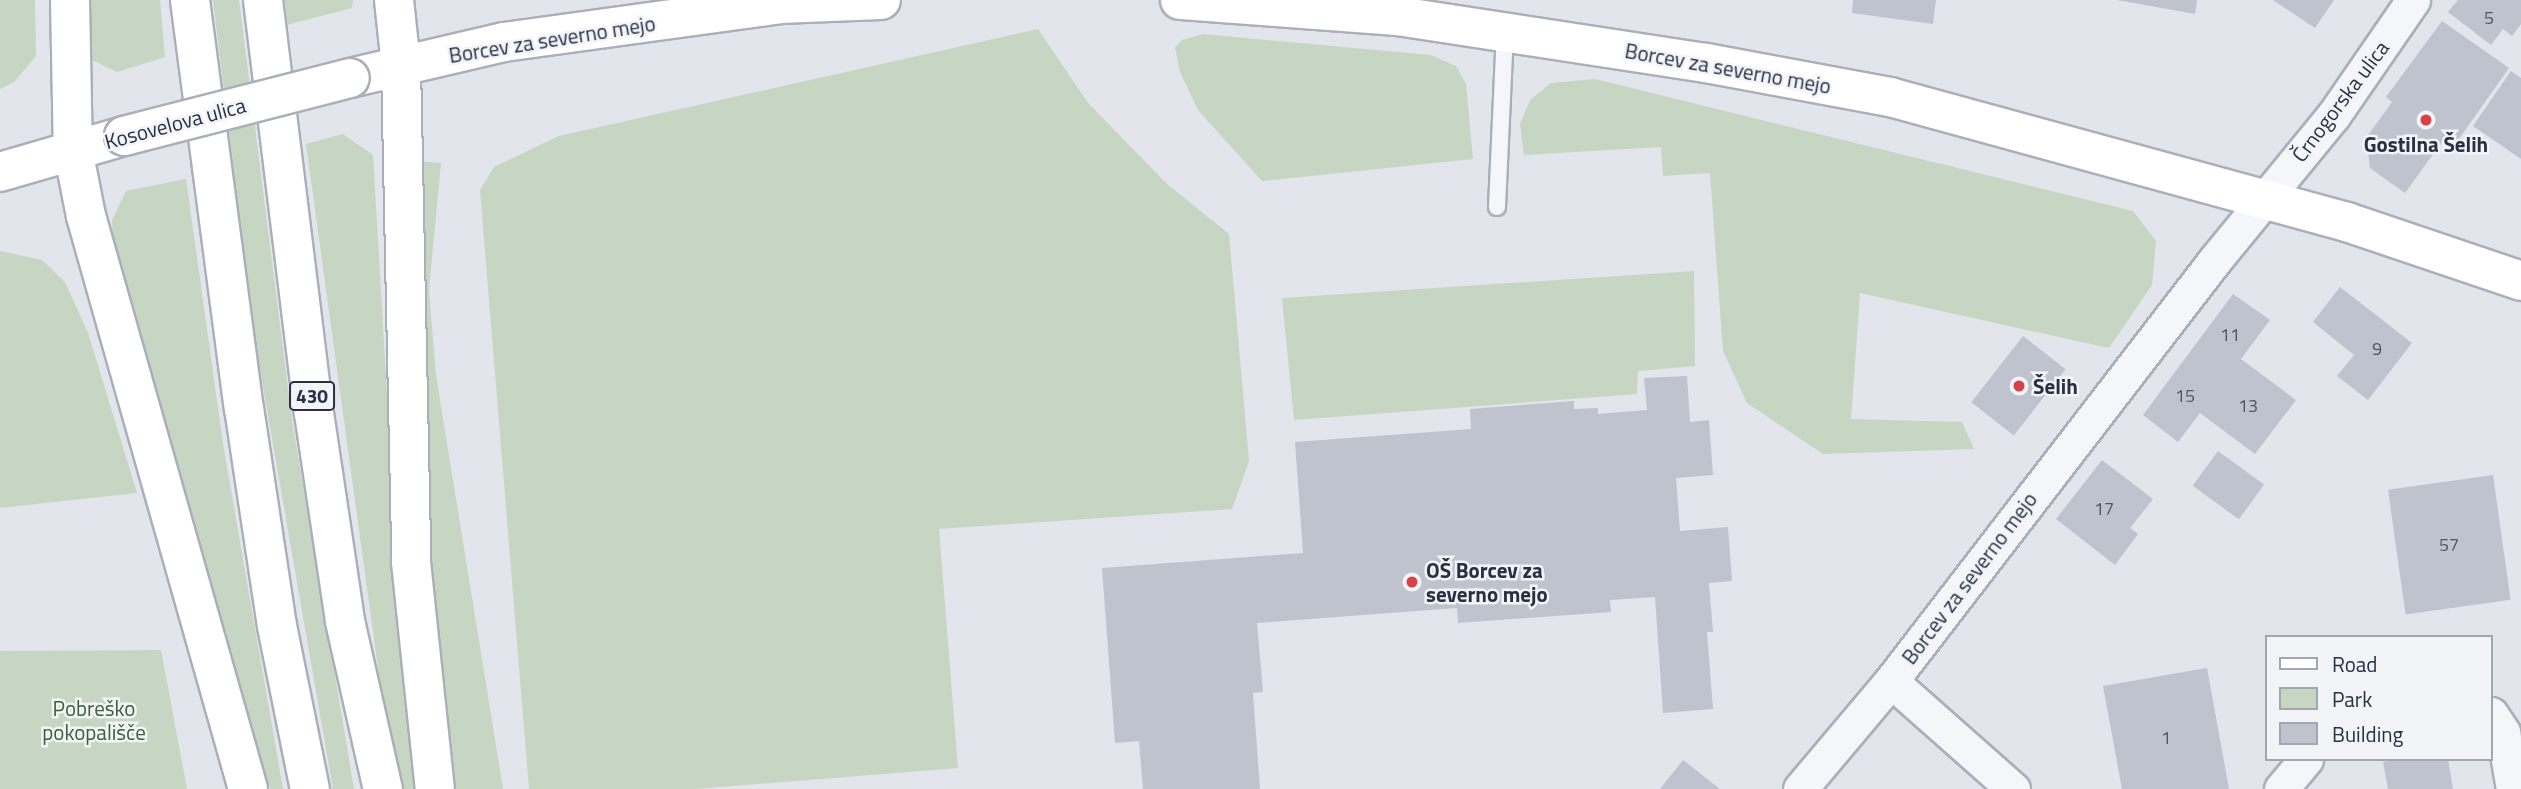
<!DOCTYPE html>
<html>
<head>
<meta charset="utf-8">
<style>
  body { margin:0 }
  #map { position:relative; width:2521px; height:789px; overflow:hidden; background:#e2e5eb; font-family:"Titillium Web",sans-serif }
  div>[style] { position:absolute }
  .green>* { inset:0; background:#c6d6c3 }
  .building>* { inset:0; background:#bfc3ce; transform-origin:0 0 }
  .roads { filter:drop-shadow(2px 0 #aaafb9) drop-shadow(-2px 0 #aaafb9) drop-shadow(0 2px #aaafb9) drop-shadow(0 -2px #aaafb9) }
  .lane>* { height:16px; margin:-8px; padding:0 8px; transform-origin:8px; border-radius:8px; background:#f5f6f9 }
  .street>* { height:33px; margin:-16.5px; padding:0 16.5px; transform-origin:16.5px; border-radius:16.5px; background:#f5f6f9 }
  .secondary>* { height:38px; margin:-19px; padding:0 19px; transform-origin:19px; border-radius:19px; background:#fff }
  .highway>* { height:38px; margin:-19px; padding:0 19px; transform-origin:19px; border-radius:19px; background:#fff }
  .bridges { filter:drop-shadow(2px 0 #aaafb9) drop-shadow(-2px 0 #aaafb9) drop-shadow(0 2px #aaafb9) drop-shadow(0 -2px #aaafb9) }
  .secondary-bridge>* { height:38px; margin:-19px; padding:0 19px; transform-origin:19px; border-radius:19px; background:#fff }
  .dots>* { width:19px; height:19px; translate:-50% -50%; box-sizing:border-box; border:4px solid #f2f4f8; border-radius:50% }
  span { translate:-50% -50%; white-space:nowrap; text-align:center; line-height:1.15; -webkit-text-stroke:5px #f2f4f8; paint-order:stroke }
  .number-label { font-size:18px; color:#4e5566 }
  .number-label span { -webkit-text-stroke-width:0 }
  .shield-label span { padding:2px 5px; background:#f2f4f8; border:2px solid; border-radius:5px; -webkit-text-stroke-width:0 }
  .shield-label { font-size:19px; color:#293044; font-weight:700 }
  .street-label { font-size:21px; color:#293044 }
  .poi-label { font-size:21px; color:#293044; font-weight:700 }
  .left { translate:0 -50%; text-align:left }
  .park-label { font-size:21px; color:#396136 }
  .legend { position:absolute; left:2265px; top:635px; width:228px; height:126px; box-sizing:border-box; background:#f2f4f8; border:2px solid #a2a6b0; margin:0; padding:9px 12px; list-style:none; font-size:21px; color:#293044 }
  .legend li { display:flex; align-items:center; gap:14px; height:35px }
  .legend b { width:35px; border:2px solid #a2a6b0 }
</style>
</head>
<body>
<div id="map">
  <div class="green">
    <div style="clip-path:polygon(0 0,35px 0,36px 56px,14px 82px,0 89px)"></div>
    <div style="clip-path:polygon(85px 0,160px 0,165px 57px,117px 72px,88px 58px)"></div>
    <div style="clip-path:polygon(213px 0,239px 0,292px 420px,354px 789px,333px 789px,251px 318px)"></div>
    <div style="clip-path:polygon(285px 0,353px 0,352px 8px,287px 25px)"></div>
    <div style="clip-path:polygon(1038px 29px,1088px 103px,1167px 184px,1229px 234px,1249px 461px,1232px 509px,939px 529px,958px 768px,695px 789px,529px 789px,480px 190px,494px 167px,559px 136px)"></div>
    <div style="clip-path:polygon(1203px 34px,1430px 55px,1456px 66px,1466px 84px,1473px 159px,1262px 181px,1198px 110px,1180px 72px,1175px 48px,1182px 40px)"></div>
    <div style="clip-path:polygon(1595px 79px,2133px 211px,2156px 241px,2152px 285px,2109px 348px,1860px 293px,1851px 419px,1962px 422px,1974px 449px,1823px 454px,1747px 403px,1723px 351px,1710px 173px,1663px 176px,1661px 147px,1524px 155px,1520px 124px,1530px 100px,1551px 83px)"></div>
    <div style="clip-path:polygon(343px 134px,373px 155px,404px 686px,417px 789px,399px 789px,381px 690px,306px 144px)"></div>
    <div style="clip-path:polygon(417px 161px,441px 163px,429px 290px,436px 375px,503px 789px,454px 789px,438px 670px,426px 476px)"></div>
    <div style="clip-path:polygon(186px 179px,223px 444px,283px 789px,270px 789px,113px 244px,112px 220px,126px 191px)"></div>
    <div style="clip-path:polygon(0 251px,42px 260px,65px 282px,88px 333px,137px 493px,0 508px)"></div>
    <div style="clip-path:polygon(1694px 271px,1695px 366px,1638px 371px,1637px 394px,1294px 420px,1282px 298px)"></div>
    <div style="clip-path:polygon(161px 650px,187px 789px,0 789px,0 651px)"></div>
  </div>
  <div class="building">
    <div style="clip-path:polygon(1853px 0,1936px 0,1933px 24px,1852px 13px)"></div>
    <div style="clip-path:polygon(2117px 0,2197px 0,2195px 14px)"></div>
    <div style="clip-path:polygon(2273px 0,2334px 0,2315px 28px)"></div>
    <div style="clip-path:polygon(2458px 0,2521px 0,2521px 24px,2512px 36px,2503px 29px,2491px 45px,2448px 12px)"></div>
    <div style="clip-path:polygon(2442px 21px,2509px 68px,2454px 146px,2444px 139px,2405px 193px,2370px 168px,2366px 138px,2392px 102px,2386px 97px)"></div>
    <div style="clip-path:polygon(2511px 71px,2521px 78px,2521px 159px,2473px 126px)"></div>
    <div style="clip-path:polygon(2340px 287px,2412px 343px,2368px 400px,2337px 376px,2354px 355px,2313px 322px)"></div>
    <div style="clip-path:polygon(2233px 294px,2270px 320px,2241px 359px,2296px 400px,2255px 454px,2200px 413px,2178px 442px,2143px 415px)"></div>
    <div style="left:2023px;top:336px;width:54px;height:84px;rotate:38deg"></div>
    <div style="clip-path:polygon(1687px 376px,1690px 422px,1709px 420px,1713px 475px,1676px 478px,1680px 531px,1728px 527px,1732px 581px,1709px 583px,1713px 632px,1707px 632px,1713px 709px,1663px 713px,1655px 597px,1610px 600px,1611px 612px,1458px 623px,1457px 608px,1257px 623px,1263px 692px,1253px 693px,1260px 789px,1143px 789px,1139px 741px,1115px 743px,1102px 568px,1303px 553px,1295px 442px,1471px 429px,1470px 409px,1574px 401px,1574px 409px,1598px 408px,1598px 414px,1647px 410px,1644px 378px)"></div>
    <div style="left:2218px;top:451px;width:57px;height:43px;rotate:36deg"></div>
    <div style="clip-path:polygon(2102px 460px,2153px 499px,2130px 528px,2138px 534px,2115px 565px,2056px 519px)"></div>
    <div style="left:2493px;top:475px;width:126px;height:106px;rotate:82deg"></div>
    <div style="clip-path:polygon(2207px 668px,2229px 789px,2122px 789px,2103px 686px)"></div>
    <div style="clip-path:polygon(2401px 759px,2448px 759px,2453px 789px,2388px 789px,2383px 762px)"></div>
    <div style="clip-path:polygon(1683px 760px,1720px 789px,1660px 789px)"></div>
  </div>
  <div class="roads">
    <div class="lane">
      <div style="left:1497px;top:207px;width:175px;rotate:-87.4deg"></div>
    </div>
    <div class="street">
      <div style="left:1891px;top:681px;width:163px;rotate:41.5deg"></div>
      <div style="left:2491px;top:714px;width:22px;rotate:56deg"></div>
      <div style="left:2503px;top:732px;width:58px;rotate:80deg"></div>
      <div style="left:1800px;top:789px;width:141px;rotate:-49.9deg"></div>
      <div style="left:1891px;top:681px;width:531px;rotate:-52.42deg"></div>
      <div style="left:2215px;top:260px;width:186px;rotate:-50.7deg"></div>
      <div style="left:2333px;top:116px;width:141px;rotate:-55.4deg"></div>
      <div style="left:2281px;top:789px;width:39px;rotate:-50deg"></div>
    </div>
    <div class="secondary">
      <div style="left:1180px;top:0;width:219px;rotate:4.2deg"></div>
      <div style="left:1398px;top:16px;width:312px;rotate:8.7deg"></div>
      <div style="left:1706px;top:63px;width:187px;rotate:10.5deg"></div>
      <div style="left:1890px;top:97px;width:474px;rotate:15.3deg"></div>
      <div style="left:2347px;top:222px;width:184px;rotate:18.7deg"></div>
      <div style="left:350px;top:78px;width:158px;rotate:-13.2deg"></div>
      <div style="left:504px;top:42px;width:279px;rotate:-7.8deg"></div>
      <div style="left:780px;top:4px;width:101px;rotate:-2.3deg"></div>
      <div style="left:0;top:172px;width:129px;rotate:-16.2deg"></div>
    </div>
    <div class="highway">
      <div style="left:70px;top:0;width:150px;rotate:88.9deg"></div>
      <div style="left:73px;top:150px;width:67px;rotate:78.9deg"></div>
      <div style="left:86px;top:216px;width:595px;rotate:74.21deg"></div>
      <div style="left:190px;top:0;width:412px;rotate:82.5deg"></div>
      <div style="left:244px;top:408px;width:220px;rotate:81.4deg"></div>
      <div style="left:277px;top:626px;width:166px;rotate:78.6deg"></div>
      <div style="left:263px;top:0;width:416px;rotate:83deg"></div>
      <div style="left:314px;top:413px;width:210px;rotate:81.5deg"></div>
      <div style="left:345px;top:621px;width:172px;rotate:77.3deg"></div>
      <div style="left:394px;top:0;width:66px;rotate:83.9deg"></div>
      <div style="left:401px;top:66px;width:496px;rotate:88.8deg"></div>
      <div style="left:411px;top:562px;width:228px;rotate:84deg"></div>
    </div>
  </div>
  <div class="bridges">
    <div class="secondary-bridge">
      <div style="left:124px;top:136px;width:233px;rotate:-14.4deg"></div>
    </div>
  </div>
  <div class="dots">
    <div style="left:2426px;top:120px;background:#d64248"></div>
    <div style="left:2019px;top:386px;background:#d64248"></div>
    <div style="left:1412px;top:582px;background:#d64248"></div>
  </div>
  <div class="number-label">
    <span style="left:2489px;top:18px">5</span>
    <span style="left:2230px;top:335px">11</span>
    <span style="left:2377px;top:349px">9</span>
    <span style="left:2185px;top:396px">15</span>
    <span style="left:2248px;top:406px">13</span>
    <span style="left:2104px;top:509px">17</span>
    <span style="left:2449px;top:545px">57</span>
    <span style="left:2166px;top:738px">1</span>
  </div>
  <div class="shield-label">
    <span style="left:312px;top:396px">430</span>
  </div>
  <div class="street-label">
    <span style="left:552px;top:39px;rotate:-9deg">Borcev za severno mejo</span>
    <span style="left:1728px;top:68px;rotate:10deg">Borcev za severno mejo</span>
    <span style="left:2340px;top:101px;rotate:-53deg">Črnogorska ulica</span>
    <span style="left:175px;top:123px;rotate:-15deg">Kosovelova ulica</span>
    <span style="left:1969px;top:578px;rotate:-53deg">Borcev za severno mejo</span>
  </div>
  <div class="poi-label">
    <span style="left:2426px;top:144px">Gostilna Šelih</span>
    <span class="left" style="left:2033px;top:386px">Šelih</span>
    <span class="left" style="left:1426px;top:582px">OŠ Borcev za<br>severno mejo</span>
  </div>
  <div class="park-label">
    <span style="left:94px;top:720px">Pobreško<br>pokopališče</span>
  </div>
  <ul class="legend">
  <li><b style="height:9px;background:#fff"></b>Road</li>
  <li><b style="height:19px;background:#c6d6c3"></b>Park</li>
  <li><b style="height:19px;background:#bfc3ce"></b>Building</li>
  </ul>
</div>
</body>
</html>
